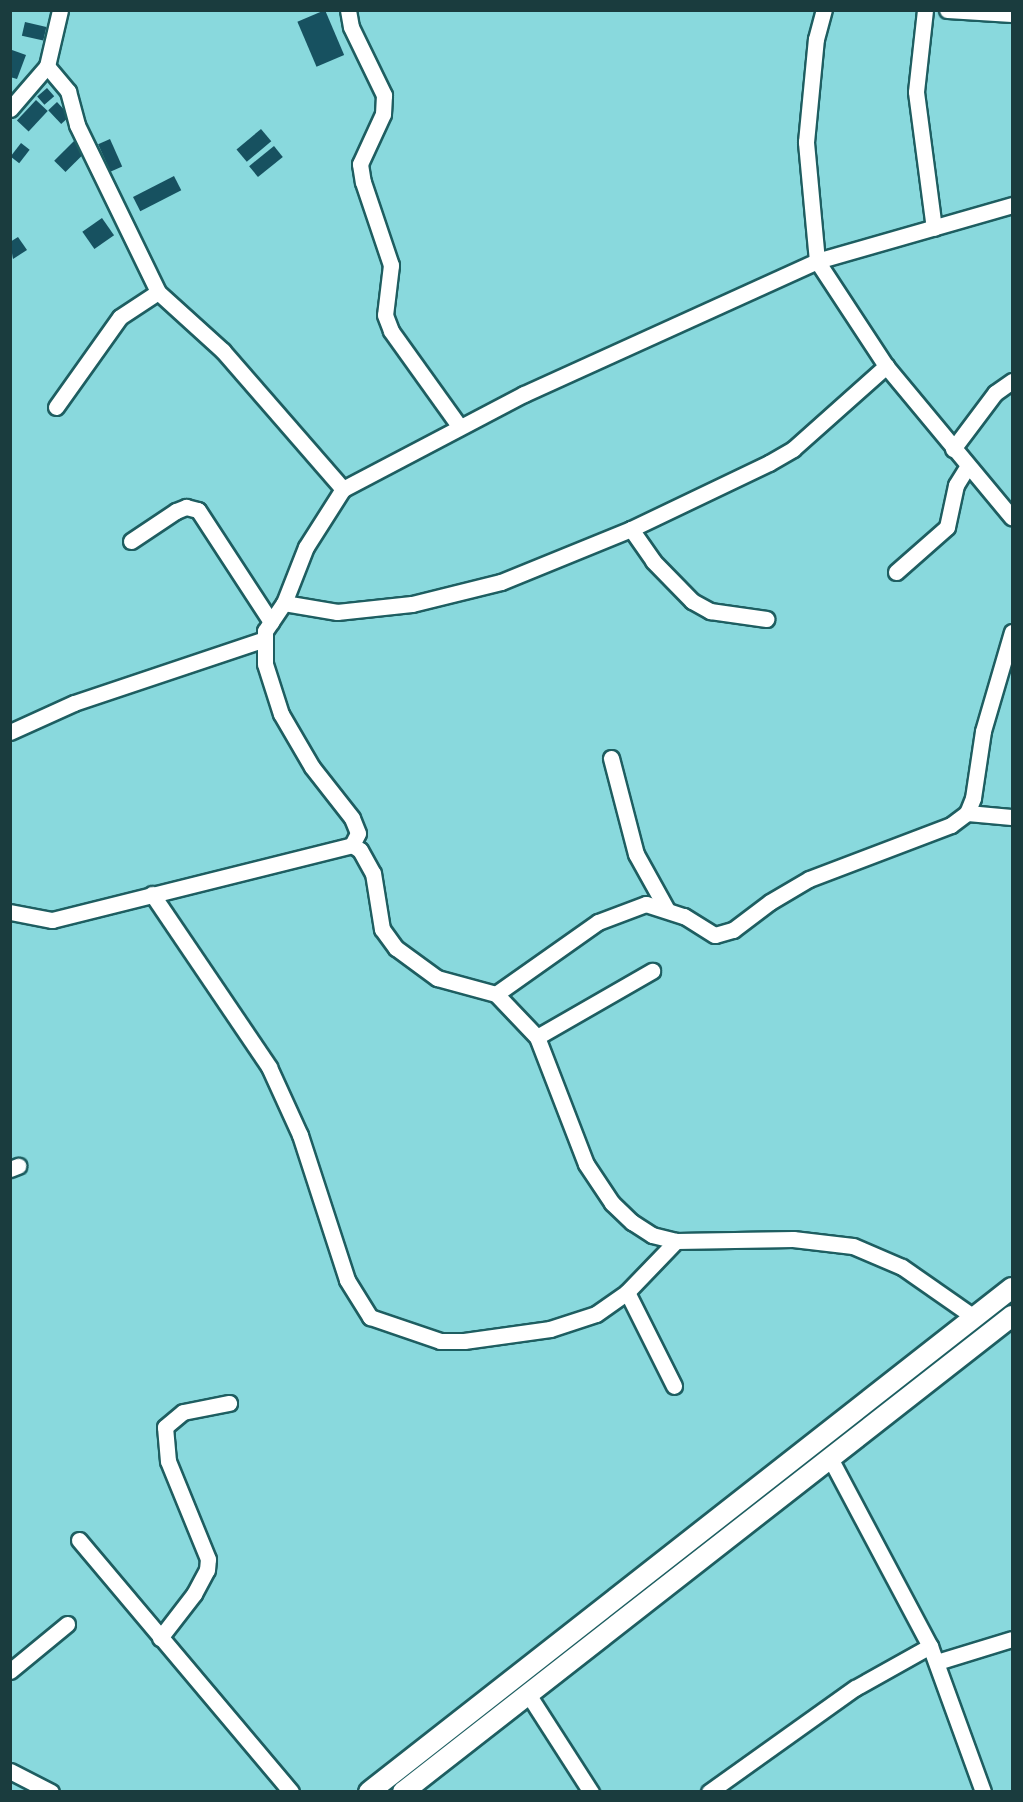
<!DOCTYPE html>
<html>
<head>
<meta charset="utf-8">
<style>
  body { margin:0 }
  #map { position:relative; width:1023px; height:1802px; overflow:hidden; background:#89d9dd; font-family:Figtree,sans-serif }
  div>[style] { position:absolute }
  .building>* { inset:0; background:#175160; transform-origin:0 0 }
  .roads { filter:drop-shadow(2px 0 #1e5e61) drop-shadow(-2px 0 #1e5e61) drop-shadow(0 2px #1e5e61) drop-shadow(0 -2px #1e5e61) }
  .minor>* { height:15px; margin:-7.5px; padding:0 7.5px; transform-origin:7.5px; border-radius:7.5px; background:#fff }
  .major>* { height:20px; margin:-10px; padding:0 10px; transform-origin:10px; border-radius:10px; background:#fff }
  span { translate:-50% -50%; white-space:nowrap; text-align:center; line-height:1.15; -webkit-text-stroke:6px #89d9dd; paint-order:stroke }
  .frame { position:absolute; inset:0; border:12px solid #1a3c3e; pointer-events:none }
</style>
</head>
<body>
<div id="map">
  <div class="building">
    <div style="left:325px;top:10px;width:49px;height:30px;rotate:67deg"></div>
    <div style="left:25px;top:22px;width:22px;height:14px;rotate:13deg"></div>
    <div style="clip-path:polygon(12px 50px,26px 55px,17px 79px,10px 77px)"></div>
    <div style="left:47px;top:88px;width:11px;height:13px;rotate:49deg"></div>
    <div style="left:36px;top:100px;width:16px;height:28px;rotate:43deg"></div>
    <div style="left:57px;top:102px;width:19px;height:12px;rotate:47deg"></div>
    <div style="left:261px;top:129px;width:16px;height:32px;rotate:50deg"></div>
    <div style="left:110px;top:139px;width:30px;height:13px;rotate:66deg"></div>
    <div style="left:74px;top:141px;width:16px;height:28px;rotate:45deg"></div>
    <div style="left:21px;top:143px;width:11px;height:17px;rotate:38deg"></div>
    <div style="left:274px;top:146px;width:14px;height:32px;rotate:51deg"></div>
    <div style="left:174px;top:176px;width:16px;height:46px;rotate:63deg"></div>
    <div style="left:102px;top:218px;width:21px;height:24px;rotate:55deg"></div>
    <div style="clip-path:polygon(18px 237px,27px 250px,13px 259px,10px 242px)"></div>
  </div>
  <div class="roads">
    <div class="minor">
      <div style="left:348px;top:10px;width:17px;rotate:80deg"></div>
      <div style="left:351px;top:27px;width:76px;rotate:64.1deg"></div>
      <div style="left:384px;top:95px;width:19px;rotate:93deg"></div>
      <div style="left:383px;top:114px;width:55px;rotate:114.7deg"></div>
      <div style="left:360px;top:164px;width:18px;rotate:81deg"></div>
      <div style="left:363px;top:182px;width:88px;rotate:71.4deg"></div>
      <div style="left:391px;top:265px;width:50px;rotate:96.8deg"></div>
      <div style="left:385px;top:315px;width:17px;rotate:69deg"></div>
      <div style="left:391px;top:331px;width:117px;rotate:54.4deg"></div>
      <div style="left:925px;top:10px;width:82px;rotate:96.3deg"></div>
      <div style="left:916px;top:92px;width:137px;rotate:82.5deg"></div>
      <div style="left:947px;top:10px;width:65px;rotate:3.5deg"></div>
      <div style="left:47px;top:66px;width:33px;rotate:50deg"></div>
      <div style="left:68px;top:91px;width:35px;rotate:75deg"></div>
      <div style="left:77px;top:125px;width:186px;rotate:64.1deg"></div>
      <div style="left:158px;top:292px;width:88px;rotate:42.2deg"></div>
      <div style="left:223px;top:351px;width:183px;rotate:49deg"></div>
      <div style="left:10px;top:109px;width:57px;rotate:-49.3deg"></div>
      <div style="left:47px;top:66px;width:57px;rotate:-76.9deg"></div>
      <div style="left:886px;top:366px;width:197px;rotate:50.3deg"></div>
      <div style="left:56px;top:407px;width:110px;rotate:-54.6deg"></div>
      <div style="left:120px;top:317px;width:45px;rotate:-33.3deg"></div>
      <div style="left:953px;top:449px;width:70px;rotate:-53.1deg"></div>
      <div style="left:995px;top:393px;width:21px;rotate:-35deg"></div>
      <div style="left:631px;top:529px;width:39px;rotate:55deg"></div>
      <div style="left:653px;top:561px;width:56px;rotate:45.7deg"></div>
      <div style="left:692px;top:601px;width:21px;rotate:29deg"></div>
      <div style="left:710px;top:611px;width:57px;rotate:8.1deg"></div>
      <div style="left:131px;top:541px;width:54px;rotate:-33.7deg"></div>
      <div style="left:176px;top:511px;width:11px;rotate:-22deg"></div>
      <div style="left:186px;top:507px;width:12px;rotate:14deg"></div>
      <div style="left:198px;top:510px;width:134px;rotate:56.9deg"></div>
      <div style="left:896px;top:572px;width:68px;rotate:-41.4deg"></div>
      <div style="left:947px;top:527px;width:43px;rotate:-77.9deg"></div>
      <div style="left:956px;top:485px;width:22px;rotate:-58deg"></div>
      <div style="left:284px;top:603px;width:54px;rotate:9.6deg"></div>
      <div style="left:337px;top:612px;width:75px;rotate:-6.1deg"></div>
      <div style="left:412px;top:604px;width:92px;rotate:-13.9deg"></div>
      <div style="left:501px;top:582px;width:140px;rotate:-22.2deg"></div>
      <div style="left:631px;top:529px;width:153px;rotate:-25.6deg"></div>
      <div style="left:769px;top:463px;width:28px;rotate:-30deg"></div>
      <div style="left:793px;top:449px;width:125px;rotate:-41.7deg"></div>
      <div style="left:886px;top:366px;width:126px;rotate:-123.3deg"></div>
      <div style="left:817px;top:261px;width:203px;rotate:-16deg"></div>
      <div style="left:10px;top:732px;width:70px;rotate:-24.4deg"></div>
      <div style="left:74px;top:703px;width:201px;rotate:-18.5deg"></div>
      <div style="left:611px;top:758px;width:99px;rotate:75.4deg"></div>
      <div style="left:636px;top:854px;width:64px;rotate:61deg"></div>
      <div style="left:967px;top:813px;width:45px;rotate:5.1deg"></div>
      <div style="left:352px;top:845px;width:13px;rotate:-63deg"></div>
      <div style="left:358px;top:833px;width:16px;rotate:-112deg"></div>
      <div style="left:352px;top:818px;width:65px;rotate:-128.1deg"></div>
      <div style="left:312px;top:767px;width:61px;rotate:-120.3deg"></div>
      <div style="left:281px;top:714px;width:52px;rotate:-107.7deg"></div>
      <div style="left:265px;top:664px;width:33px;rotate:-90deg"></div>
      <div style="left:265px;top:631px;width:34px;rotate:-56deg"></div>
      <div style="left:284px;top:603px;width:60px;rotate:-68.6deg"></div>
      <div style="left:306px;top:547px;width:69px;rotate:-57.5deg"></div>
      <div style="left:343px;top:489px;width:204px;rotate:-27.7deg"></div>
      <div style="left:524px;top:394px;width:322px;rotate:-24.4deg"></div>
      <div style="left:817px;top:261px;width:120px;rotate:-95.3deg"></div>
      <div style="left:806px;top:142px;width:103px;rotate:-84.5deg"></div>
      <div style="left:816px;top:39px;width:30px;rotate:-75deg"></div>
      <div style="left:152px;top:894px;width:209px;rotate:55.9deg"></div>
      <div style="left:269px;top:1067px;width:75px;rotate:65.5deg"></div>
      <div style="left:300px;top:1135px;width:152px;rotate:72deg"></div>
      <div style="left:347px;top:1280px;width:44px;rotate:58.1deg"></div>
      <div style="left:370px;top:1317px;width:74px;rotate:18.9deg"></div>
      <div style="left:440px;top:1341px;width:24px"></div>
      <div style="left:464px;top:1341px;width:87px;rotate:-7.9deg"></div>
      <div style="left:550px;top:1329px;width:48px;rotate:-18.1deg"></div>
      <div style="left:596px;top:1314px;width:38px;rotate:-35deg"></div>
      <div style="left:627px;top:1292px;width:71px;rotate:-46.1deg"></div>
      <div style="left:10px;top:912px;width:43px;rotate:10.8deg"></div>
      <div style="left:52px;top:920px;width:309px;rotate:-14deg"></div>
      <div style="left:352px;top:845px;width:9px;rotate:32deg"></div>
      <div style="left:360px;top:850px;width:26px;rotate:61deg"></div>
      <div style="left:373px;top:873px;width:57px;rotate:80.9deg"></div>
      <div style="left:382px;top:929px;width:24px;rotate:54deg"></div>
      <div style="left:396px;top:948px;width:51px;rotate:36.2deg"></div>
      <div style="left:437px;top:978px;width:61px;rotate:15.2deg"></div>
      <div style="left:496px;top:994px;width:59px;rotate:46.4deg"></div>
      <div style="left:537px;top:1037px;width:136px;rotate:68.9deg"></div>
      <div style="left:586px;top:1164px;width:47px;rotate:56.3deg"></div>
      <div style="left:612px;top:1203px;width:28px;rotate:44deg"></div>
      <div style="left:632px;top:1222px;width:24px;rotate:33deg"></div>
      <div style="left:652px;top:1235px;width:25px;rotate:14deg"></div>
      <div style="left:676px;top:1241px;width:117px;rotate:-1deg"></div>
      <div style="left:793px;top:1239px;width:60px;rotate:6.7deg"></div>
      <div style="left:853px;top:1246px;width:53px;rotate:23.2deg"></div>
      <div style="left:902px;top:1267px;width:89px;rotate:34.9deg"></div>
      <div style="left:496px;top:994px;width:125px;rotate:-35.2deg"></div>
      <div style="left:598px;top:922px;width:51px;rotate:-20.6deg"></div>
      <div style="left:646px;top:904px;width:40px;rotate:18deg"></div>
      <div style="left:684px;top:916px;width:36px;rotate:32deg"></div>
      <div style="left:715px;top:935px;width:19px;rotate:-16deg"></div>
      <div style="left:733px;top:930px;width:46px;rotate:-37.1deg"></div>
      <div style="left:770px;top:902px;width:45px;rotate:-30.5deg"></div>
      <div style="left:809px;top:879px;width:152px;rotate:-20.8deg"></div>
      <div style="left:951px;top:825px;width:20px;rotate:-37deg"></div>
      <div style="left:967px;top:813px;width:16px;rotate:-68deg"></div>
      <div style="left:973px;top:798px;width:68px;rotate:-81.5deg"></div>
      <div style="left:983px;top:731px;width:103px;rotate:-73.7deg"></div>
      <div style="left:537px;top:1037px;width:133px;rotate:-29.9deg"></div>
      <div style="left:10px;top:1169px;width:9px;rotate:-21deg"></div>
      <div style="left:627px;top:1292px;width:105px;rotate:63.4deg"></div>
      <div style="left:831px;top:1460px;width:211px;rotate:62deg"></div>
      <div style="left:930px;top:1646px;width:155px;rotate:70deg"></div>
      <div style="left:79px;top:1540px;width:329px;rotate:49.9deg"></div>
      <div style="left:160px;top:1638px;width:56px;rotate:-52.3deg"></div>
      <div style="left:194px;top:1594px;width:27px;rotate:-62deg"></div>
      <div style="left:207px;top:1570px;width:11px;rotate:-85deg"></div>
      <div style="left:208px;top:1559px;width:106px;rotate:-112.2deg"></div>
      <div style="left:168px;top:1461px;width:34px;rotate:-95deg"></div>
      <div style="left:165px;top:1427px;width:23px;rotate:-40deg"></div>
      <div style="left:183px;top:1412px;width:47px;rotate:-11.1deg"></div>
      <div style="left:937px;top:1662px;width:78px;rotate:-17deg"></div>
      <div style="left:10px;top:1671px;width:74px;rotate:-39.5deg"></div>
      <div style="left:528px;top:1694px;width:117px;rotate:57.3deg"></div>
      <div style="left:10px;top:1771px;width:46px;rotate:27.1deg"></div>
      <div style="left:709px;top:1792px;width:179px;rotate:-35.5deg"></div>
      <div style="left:855px;top:1688px;width:86px;rotate:-29.2deg"></div>
    </div>
    <div class="major">
      <div style="left:369px;top:1792px;width:817px;rotate:-38.09deg"></div>
      <div style="left:403px;top:1792px;width:773px;rotate:-38.01deg"></div>
    </div>
  </div>
  <div class="frame"></div>
</div>
</body>
</html>
